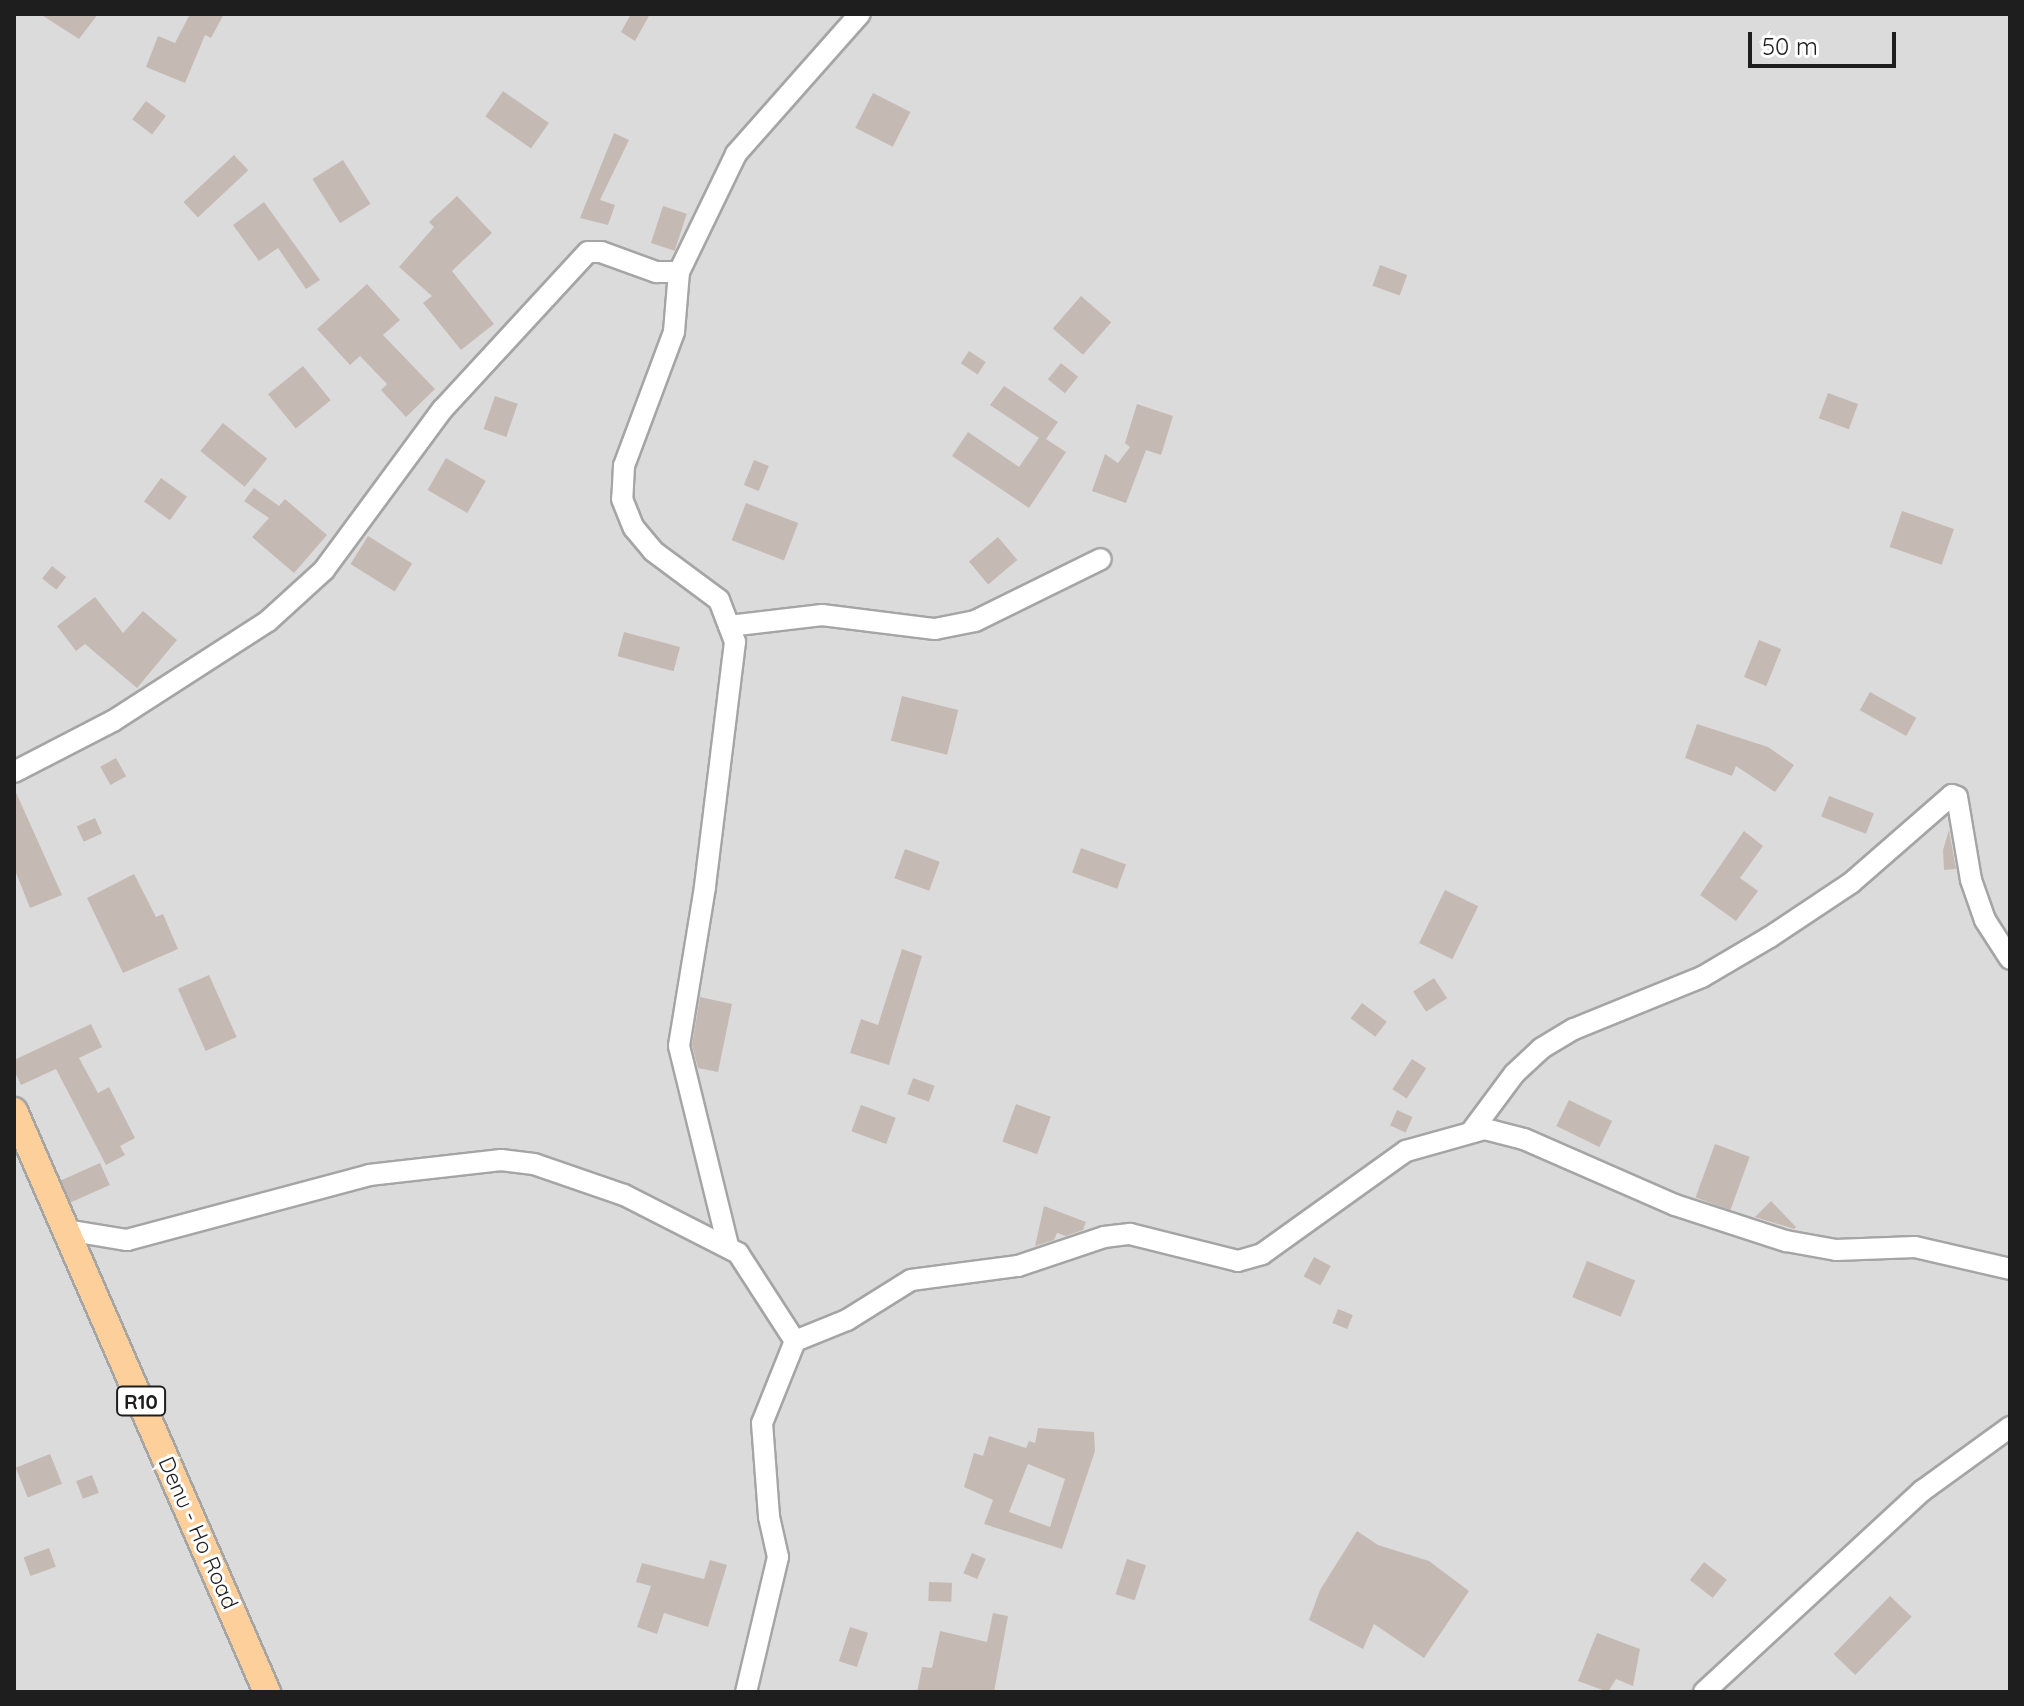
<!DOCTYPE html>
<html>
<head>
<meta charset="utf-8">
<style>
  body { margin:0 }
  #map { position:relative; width:2024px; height:1706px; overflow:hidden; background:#efebe4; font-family:Quicksand,sans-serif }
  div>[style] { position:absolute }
  .residential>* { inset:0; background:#dcdbdb; transform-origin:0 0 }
  .building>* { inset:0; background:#c4bab3; transform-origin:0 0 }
  .roads { filter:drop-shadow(2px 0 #a5a5a5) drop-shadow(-2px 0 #a5a5a5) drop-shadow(0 2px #a5a5a5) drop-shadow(0 -2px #a5a5a5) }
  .minor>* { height:20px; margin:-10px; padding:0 10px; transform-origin:10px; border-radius:10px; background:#fff }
  .major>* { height:26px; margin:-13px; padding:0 13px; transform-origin:13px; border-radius:13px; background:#fdcf9a }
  span { translate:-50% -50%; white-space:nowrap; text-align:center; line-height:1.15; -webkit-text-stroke:6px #fff; paint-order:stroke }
  .shield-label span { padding:2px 6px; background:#fff; border:2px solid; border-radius:6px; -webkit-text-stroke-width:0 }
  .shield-label { font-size:20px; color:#1e1e1e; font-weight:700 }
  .street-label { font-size:22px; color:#1e1e1e }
  .frame { position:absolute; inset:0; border:16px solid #1e1e1e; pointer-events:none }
  .scale { position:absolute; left:1748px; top:32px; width:148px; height:36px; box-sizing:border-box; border:4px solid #1e1e1e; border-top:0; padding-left:10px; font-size:24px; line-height:28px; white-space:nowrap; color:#1e1e1e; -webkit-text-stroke:6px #fff; paint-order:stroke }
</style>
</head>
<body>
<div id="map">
  <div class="residential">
    <div style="left:14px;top:14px;width:1996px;height:1678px"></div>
  </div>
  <div class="building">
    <div style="clip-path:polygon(40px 14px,98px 14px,79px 39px)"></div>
    <div style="clip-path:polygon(190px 14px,224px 14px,211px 38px,205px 35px,185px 83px,146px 67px,158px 36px,175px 43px)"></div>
    <div style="clip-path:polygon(631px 14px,650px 14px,635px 41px,621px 32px)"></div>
    <div style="left:503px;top:91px;width:56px;height:31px;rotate:35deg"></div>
    <div style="left:873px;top:93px;width:42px;height:39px;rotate:27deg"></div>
    <div style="left:146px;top:101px;width:25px;height:23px;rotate:37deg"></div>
    <div style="clip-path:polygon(614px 133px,629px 140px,600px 200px,615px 205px,608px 225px,580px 218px)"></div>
    <div style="left:234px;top:155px;width:21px;height:69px;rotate:47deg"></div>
    <div style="left:343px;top:160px;width:52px;height:36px;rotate:58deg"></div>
    <div style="clip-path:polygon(457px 196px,492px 233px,452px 271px,494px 324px,461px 350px,423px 303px,432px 296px,399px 267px,434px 227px,429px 222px)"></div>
    <div style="clip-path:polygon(264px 202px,320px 280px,306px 289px,278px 248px,259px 261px,233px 225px)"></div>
    <div style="left:663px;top:206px;width:25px;height:39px;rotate:18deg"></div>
    <div style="left:1380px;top:265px;width:29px;height:22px;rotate:20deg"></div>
    <div style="clip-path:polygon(367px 284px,400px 320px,383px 335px,435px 389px,406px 417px,381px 390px,387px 384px,360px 356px,350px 365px,317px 329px)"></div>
    <div style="left:1081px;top:296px;width:40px;height:43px;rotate:41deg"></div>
    <div style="left:969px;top:351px;width:20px;height:15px;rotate:33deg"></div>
    <div style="left:1061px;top:363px;width:22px;height:21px;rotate:39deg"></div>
    <div style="left:303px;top:366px;width:44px;height:45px;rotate:51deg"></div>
    <div style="clip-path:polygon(1004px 386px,1058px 422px,1046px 439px,1066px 452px,1029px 508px,952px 456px,968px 432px,1019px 467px,1039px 438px,990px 405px)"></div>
    <div style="left:1828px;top:393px;width:32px;height:27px;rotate:20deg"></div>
    <div style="left:495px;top:396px;width:24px;height:35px;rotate:19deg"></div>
    <div style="clip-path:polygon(1137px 404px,1173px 416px,1161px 455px,1146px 450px,1126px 503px,1092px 491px,1105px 454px,1118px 463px,1130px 447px,1125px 443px)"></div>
    <div style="left:223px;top:423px;width:57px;height:36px;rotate:39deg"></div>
    <div style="left:446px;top:458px;width:46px;height:37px;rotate:30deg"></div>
    <div style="left:754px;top:460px;width:16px;height:27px;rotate:22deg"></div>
    <div style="left:161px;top:478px;width:32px;height:29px;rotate:36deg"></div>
    <div style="clip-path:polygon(254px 488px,279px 506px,285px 499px,327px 535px,294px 573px,252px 537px,269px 518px,244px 501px)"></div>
    <div style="left:746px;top:503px;width:56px;height:40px;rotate:21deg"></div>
    <div style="left:1902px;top:511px;width:55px;height:38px;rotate:19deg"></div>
    <div style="left:368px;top:536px;width:52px;height:33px;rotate:32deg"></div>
    <div style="left:998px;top:537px;width:30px;height:38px;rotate:50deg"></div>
    <div style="left:52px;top:566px;width:18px;height:16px;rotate:38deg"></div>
    <div style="clip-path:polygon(95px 597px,123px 633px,143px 611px,177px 640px,137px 688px,85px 644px,76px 651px,57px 626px)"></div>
    <div style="left:624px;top:632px;width:58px;height:25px;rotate:15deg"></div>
    <div style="left:1759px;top:640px;width:24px;height:40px;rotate:22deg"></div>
    <div style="left:1870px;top:692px;width:53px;height:21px;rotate:29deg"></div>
    <div style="left:902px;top:696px;width:58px;height:46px;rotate:14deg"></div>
    <div style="clip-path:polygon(1697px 724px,1768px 747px,1794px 765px,1775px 792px,1736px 766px,1732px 776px,1685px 758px)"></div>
    <div style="left:116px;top:758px;width:21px;height:18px;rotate:61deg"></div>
    <div style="clip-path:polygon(14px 788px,62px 895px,30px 908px,14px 868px)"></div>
    <div style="left:1829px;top:796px;width:48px;height:22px;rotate:21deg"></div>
    <div style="left:95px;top:818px;width:17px;height:20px;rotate:66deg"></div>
    <div style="clip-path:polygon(1949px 830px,1956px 869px,1944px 870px,1943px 850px)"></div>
    <div style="clip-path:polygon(1744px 831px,1763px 846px,1740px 878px,1758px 891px,1736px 921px,1700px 895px)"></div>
    <div style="left:1081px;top:848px;width:48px;height:26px;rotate:20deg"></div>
    <div style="left:905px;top:849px;width:37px;height:31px;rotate:20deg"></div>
    <div style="clip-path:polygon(134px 874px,156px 917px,163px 914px,178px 949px,123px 973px,87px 898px)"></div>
    <div style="left:1445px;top:890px;width:37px;height:59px;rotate:26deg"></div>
    <div style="clip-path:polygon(902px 949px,922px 956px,889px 1065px,850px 1053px,861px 1019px,878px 1025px)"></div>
    <div style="left:209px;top:975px;width:68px;height:34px;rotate:66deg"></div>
    <div style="left:1434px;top:978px;width:24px;height:25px;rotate:57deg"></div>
    <div style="clip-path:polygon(700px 997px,732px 1004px,718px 1072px,698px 1068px,692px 1045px)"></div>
    <div style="left:1362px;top:1003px;width:31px;height:19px;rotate:37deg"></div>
    <div style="clip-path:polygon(91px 1024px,102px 1047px,79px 1058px,98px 1093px,109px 1087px,135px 1138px,120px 1146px,125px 1155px,106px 1165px,56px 1069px,21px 1085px,14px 1070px,14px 1060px)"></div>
    <div style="left:1412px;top:1059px;width:17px;height:36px;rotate:33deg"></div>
    <div style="left:913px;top:1078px;width:23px;height:17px;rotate:20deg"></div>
    <div style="left:1569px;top:1100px;width:48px;height:29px;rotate:26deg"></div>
    <div style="left:1016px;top:1104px;width:37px;height:40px;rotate:20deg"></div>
    <div style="left:861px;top:1105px;width:37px;height:28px;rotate:20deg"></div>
    <div style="left:1397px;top:1110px;width:17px;height:17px;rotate:24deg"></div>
    <div style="left:1715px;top:1144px;width:37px;height:57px;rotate:20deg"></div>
    <div style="left:100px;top:1163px;width:24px;height:43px;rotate:66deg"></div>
    <div style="clip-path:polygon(1771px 1201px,1796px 1227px,1794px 1229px,1755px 1217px)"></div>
    <div style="clip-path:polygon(1044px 1206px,1086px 1222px,1083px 1230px,1066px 1236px,1057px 1233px,1054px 1240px,1035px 1246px)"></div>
    <div style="left:1314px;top:1257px;width:19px;height:22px;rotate:28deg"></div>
    <div style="left:1587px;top:1261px;width:52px;height:39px;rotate:22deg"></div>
    <div style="left:1338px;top:1309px;width:16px;height:15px;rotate:22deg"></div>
    <div style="clip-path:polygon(evenodd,1038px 1428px,1094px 1432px,1095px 1451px,1062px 1549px,984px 1524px,993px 1500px,964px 1487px,974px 1453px,983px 1456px,989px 1436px,1026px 1448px,1029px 1441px,1035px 1443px,1038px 1428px,1028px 1464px,1065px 1479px,1050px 1527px,1009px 1512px,1028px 1464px)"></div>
    <div style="left:50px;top:1454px;width:32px;height:37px;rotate:68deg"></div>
    <div style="left:92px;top:1475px;width:19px;height:17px;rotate:69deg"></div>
    <div style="clip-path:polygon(1357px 1531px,1378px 1545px,1429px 1561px,1469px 1591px,1424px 1658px,1374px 1624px,1363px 1649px,1309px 1620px,1320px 1590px)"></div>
    <div style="left:49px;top:1548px;width:20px;height:27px;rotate:70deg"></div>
    <div style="left:972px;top:1553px;width:15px;height:22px;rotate:23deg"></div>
    <div style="left:1127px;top:1559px;width:20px;height:37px;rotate:18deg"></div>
    <div style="clip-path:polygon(710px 1560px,727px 1565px,708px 1627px,664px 1613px,657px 1634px,637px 1627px,651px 1586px,636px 1582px,642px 1563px,704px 1579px)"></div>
    <div style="left:1704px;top:1562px;width:29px;height:23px;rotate:38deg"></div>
    <div style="left:929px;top:1582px;width:23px;height:19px;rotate:2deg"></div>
    <div style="left:1890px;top:1596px;width:30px;height:81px;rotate:44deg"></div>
    <div style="clip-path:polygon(993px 1613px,1008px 1616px,994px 1692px,917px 1692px,922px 1667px,932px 1668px,940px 1631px,987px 1642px)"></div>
    <div style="left:850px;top:1627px;width:19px;height:36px;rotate:18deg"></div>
    <div style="clip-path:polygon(1597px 1633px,1640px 1649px,1633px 1686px,1616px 1679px,1608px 1692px,1578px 1681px)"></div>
  </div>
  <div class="roads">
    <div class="minor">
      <div style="left:679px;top:272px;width:60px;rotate:94.8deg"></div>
      <div style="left:674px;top:332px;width:143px;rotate:110.5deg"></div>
      <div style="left:624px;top:466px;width:33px;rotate:93deg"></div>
      <div style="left:622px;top:499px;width:31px;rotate:68deg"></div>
      <div style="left:634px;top:528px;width:30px;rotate:50deg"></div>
      <div style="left:653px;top:551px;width:82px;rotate:36.6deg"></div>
      <div style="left:719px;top:600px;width:45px;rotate:69.1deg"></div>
      <div style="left:735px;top:642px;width:247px;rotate:97deg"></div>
      <div style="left:705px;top:887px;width:161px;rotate:99.3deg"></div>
      <div style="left:679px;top:1046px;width:206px;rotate:76.2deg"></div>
      <div style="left:729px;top:626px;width:94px;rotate:-6.7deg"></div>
      <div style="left:822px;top:615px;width:114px;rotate:7.1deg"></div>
      <div style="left:935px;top:629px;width:41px;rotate:-11.3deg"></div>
      <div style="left:975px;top:621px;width:140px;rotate:-26.2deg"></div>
      <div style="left:14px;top:772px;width:111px;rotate:-27.3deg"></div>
      <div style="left:113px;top:721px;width:184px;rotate:-32.8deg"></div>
      <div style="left:268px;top:621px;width:76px;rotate:-42.3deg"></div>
      <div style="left:324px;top:570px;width:199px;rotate:-53.6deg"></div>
      <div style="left:442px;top:410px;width:215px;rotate:-47.3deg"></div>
      <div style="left:588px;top:252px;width:13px"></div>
      <div style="left:601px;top:252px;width:59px;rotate:20deg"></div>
      <div style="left:656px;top:272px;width:23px"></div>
      <div style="left:679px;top:272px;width:131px;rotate:-64.2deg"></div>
      <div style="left:736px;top:154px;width:187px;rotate:-48.5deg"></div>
      <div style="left:1471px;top:1132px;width:72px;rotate:-53.4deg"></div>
      <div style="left:1514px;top:1074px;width:38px;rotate:-43deg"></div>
      <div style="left:1542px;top:1048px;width:37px;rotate:-31deg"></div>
      <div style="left:1574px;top:1029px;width:138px;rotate:-22.1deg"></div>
      <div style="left:1702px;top:977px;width:79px;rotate:-30.5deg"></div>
      <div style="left:1770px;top:937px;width:97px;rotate:-33.7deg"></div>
      <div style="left:1851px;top:883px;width:134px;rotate:-41.1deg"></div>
      <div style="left:1952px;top:795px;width:5px;rotate:22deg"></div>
      <div style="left:1957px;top:797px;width:84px;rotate:80.4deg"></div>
      <div style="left:1971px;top:880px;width:42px;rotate:70.7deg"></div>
      <div style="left:1985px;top:920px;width:46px;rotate:57.3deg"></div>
      <div style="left:66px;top:1230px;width:62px;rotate:9.3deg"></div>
      <div style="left:127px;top:1240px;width:251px;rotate:-15deg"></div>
      <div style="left:369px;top:1175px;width:133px;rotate:-6.5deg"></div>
      <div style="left:501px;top:1160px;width:33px;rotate:7deg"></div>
      <div style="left:534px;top:1164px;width:95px;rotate:19deg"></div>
      <div style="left:624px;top:1195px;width:128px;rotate:27deg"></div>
      <div style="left:738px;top:1253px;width:105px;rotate:57.1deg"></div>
      <div style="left:795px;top:1341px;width:88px;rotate:111.9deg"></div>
      <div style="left:762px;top:1423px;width:94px;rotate:85.7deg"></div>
      <div style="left:769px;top:1517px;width:41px;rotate:77.3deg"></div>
      <div style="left:778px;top:1557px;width:139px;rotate:103.3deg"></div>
      <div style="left:795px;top:1341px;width:56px;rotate:-22deg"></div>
      <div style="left:847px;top:1320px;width:75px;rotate:-32deg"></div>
      <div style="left:911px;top:1280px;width:108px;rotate:-7.5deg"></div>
      <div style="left:1018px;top:1266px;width:91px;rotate:-18.6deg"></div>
      <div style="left:1104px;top:1237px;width:26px;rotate:-7deg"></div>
      <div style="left:1130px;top:1234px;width:111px;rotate:14deg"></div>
      <div style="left:1238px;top:1261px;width:25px;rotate:-16deg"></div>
      <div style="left:1262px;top:1254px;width:177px;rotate:-35.6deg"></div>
      <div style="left:1406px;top:1151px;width:82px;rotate:-15.6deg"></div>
      <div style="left:1485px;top:1129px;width:40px;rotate:14.4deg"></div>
      <div style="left:1524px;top:1139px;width:165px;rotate:23.6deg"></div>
      <div style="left:1675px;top:1205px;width:117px;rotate:18deg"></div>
      <div style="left:1786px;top:1241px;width:51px;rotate:10.2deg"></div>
      <div style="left:1836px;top:1250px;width:79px;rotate:-2.2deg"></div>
      <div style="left:1915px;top:1247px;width:98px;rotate:13deg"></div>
      <div style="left:1704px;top:1692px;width:297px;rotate:-42.7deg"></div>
      <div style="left:1922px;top:1491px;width:109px;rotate:-36deg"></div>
    </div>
    <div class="major">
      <div style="left:14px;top:1111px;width:634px;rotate:66.47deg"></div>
    </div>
  </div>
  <div class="shield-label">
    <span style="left:141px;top:1401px">R10</span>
  </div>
  <div class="street-label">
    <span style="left:198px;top:1533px;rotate:66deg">Denu - Ho Road</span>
  </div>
  <div class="frame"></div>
  <div class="scale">50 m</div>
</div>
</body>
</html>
